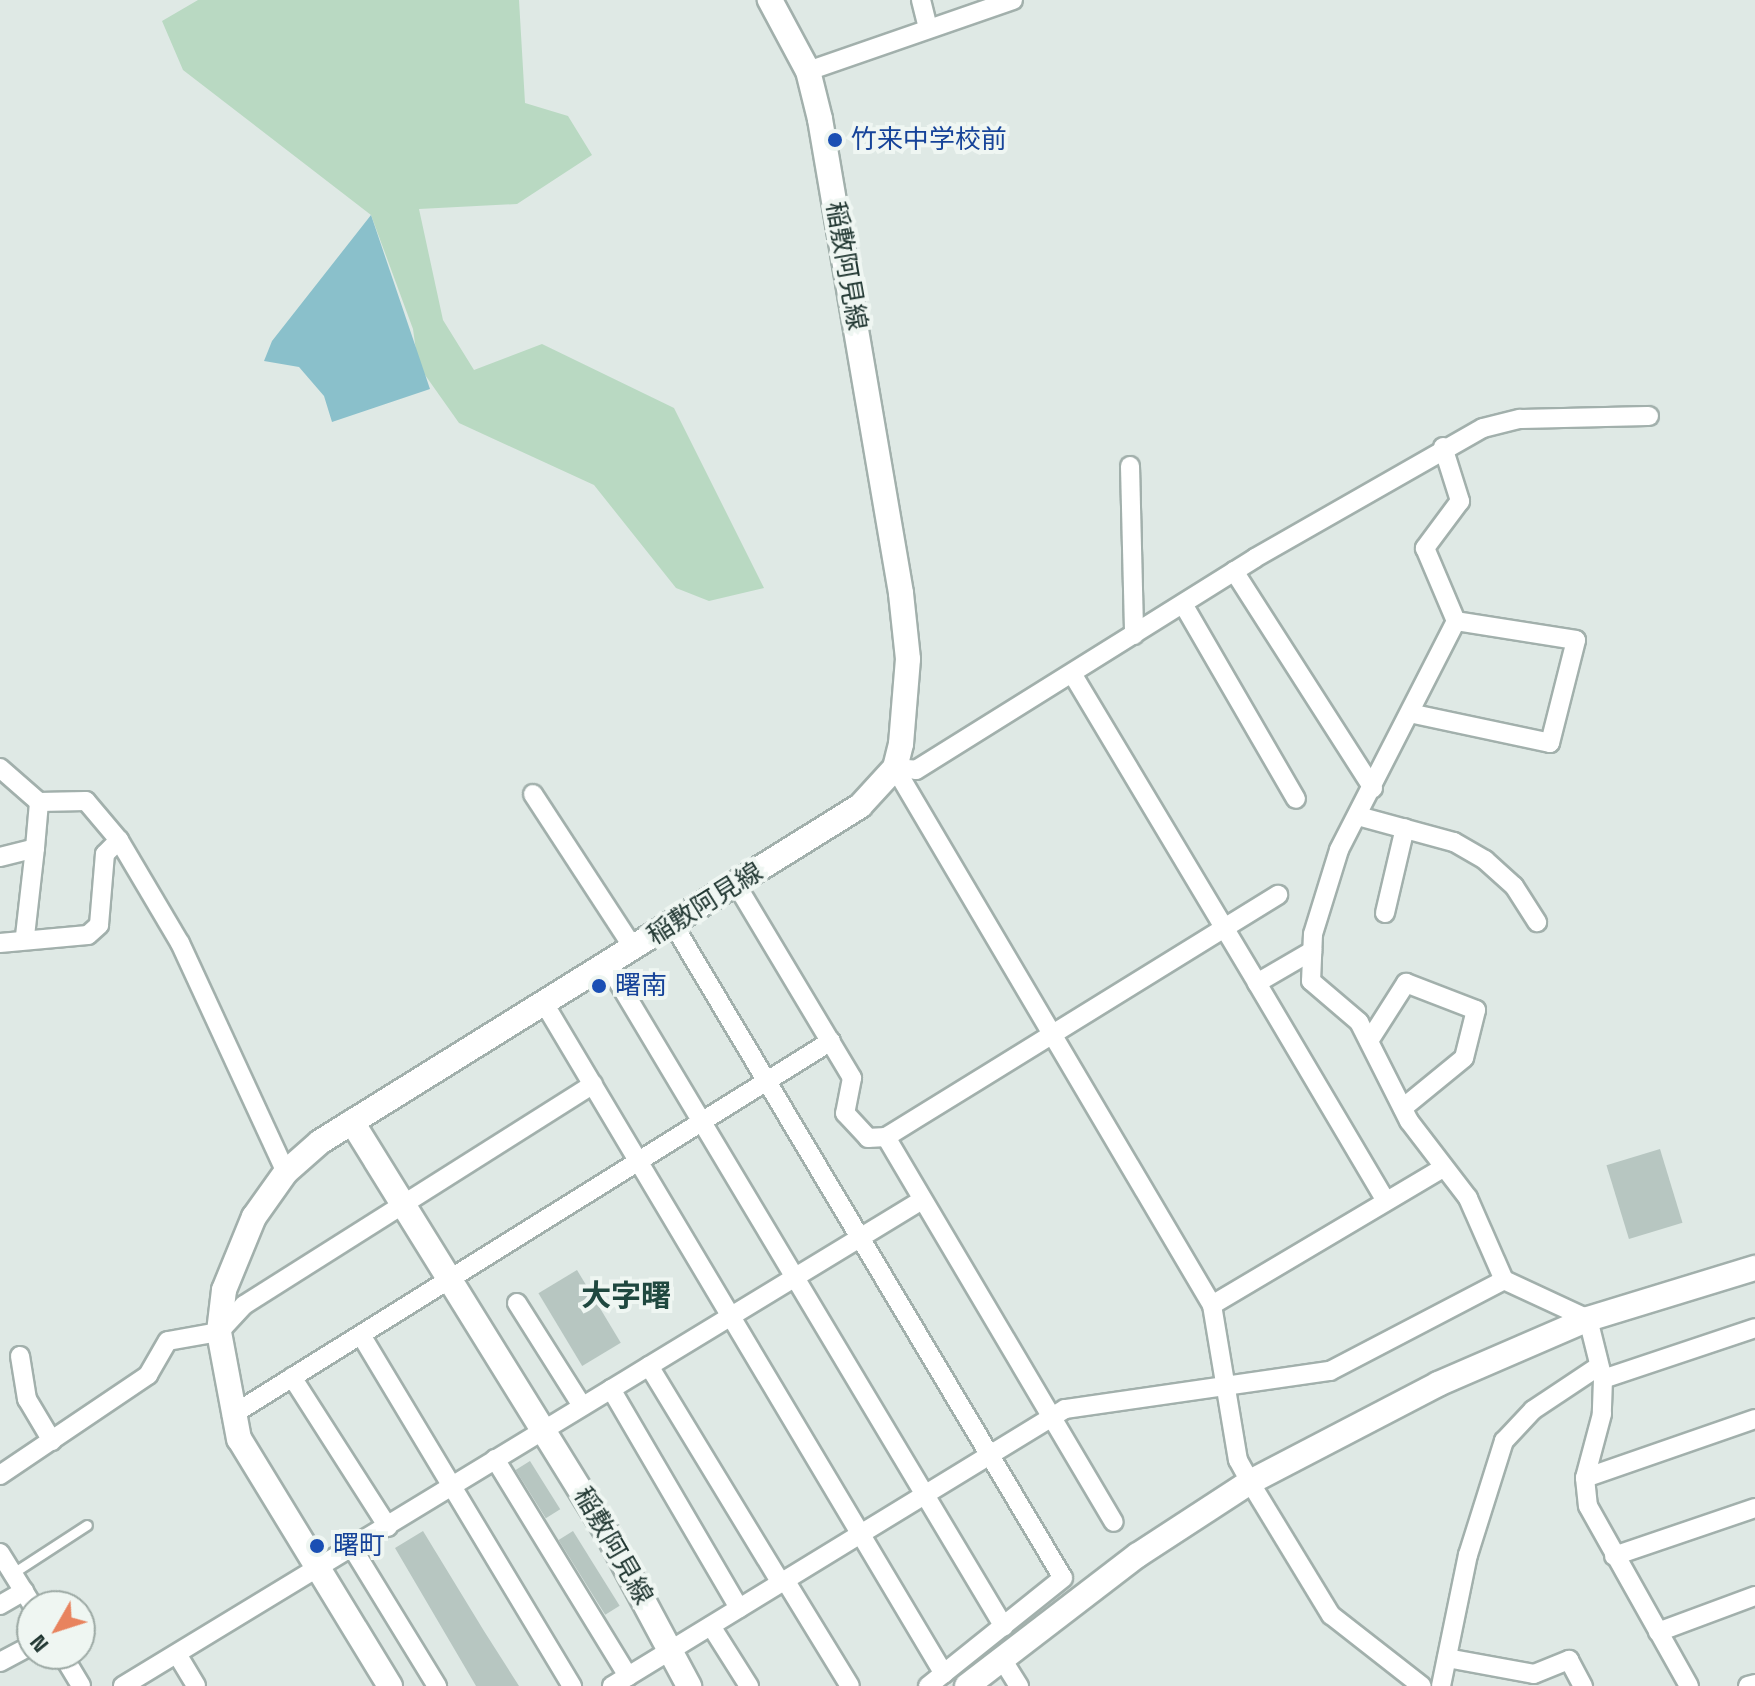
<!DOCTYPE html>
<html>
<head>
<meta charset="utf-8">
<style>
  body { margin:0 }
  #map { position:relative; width:1755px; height:1686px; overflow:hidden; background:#dfe9e5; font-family:"Space Grotesk","Noto Sans JP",sans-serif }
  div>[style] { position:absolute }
  .green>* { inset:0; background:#b9d9c2 }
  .water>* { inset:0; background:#8ac0cb }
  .building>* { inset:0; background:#b7c6c1; transform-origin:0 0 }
  .roads { filter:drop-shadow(2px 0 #a2b0ac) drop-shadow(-2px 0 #a2b0ac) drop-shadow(0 2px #a2b0ac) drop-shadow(0 -2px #a2b0ac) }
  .lane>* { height:9px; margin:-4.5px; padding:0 4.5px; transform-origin:4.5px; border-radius:4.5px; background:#fff }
  .street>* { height:18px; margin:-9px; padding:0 9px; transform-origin:9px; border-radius:9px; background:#fff }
  .secondary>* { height:24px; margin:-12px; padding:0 12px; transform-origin:12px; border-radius:12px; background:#fff }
  .dots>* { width:22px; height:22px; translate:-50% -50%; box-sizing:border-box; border:4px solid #eff6f2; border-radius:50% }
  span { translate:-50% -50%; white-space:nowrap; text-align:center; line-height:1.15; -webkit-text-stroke:8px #eff6f2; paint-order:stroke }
  .transit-label { font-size:26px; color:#164399 }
  .left { translate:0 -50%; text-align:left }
  .street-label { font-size:26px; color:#213732 }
  .quarter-label { font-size:30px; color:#1f483f; font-weight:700 }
  .north { position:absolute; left:16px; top:1590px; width:80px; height:80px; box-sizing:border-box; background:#eff6f2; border:2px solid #9daaa5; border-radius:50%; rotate:231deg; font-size:22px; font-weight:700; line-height:32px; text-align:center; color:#213732 }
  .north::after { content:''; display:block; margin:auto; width:28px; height:36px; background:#e8835e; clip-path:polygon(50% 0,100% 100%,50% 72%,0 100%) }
</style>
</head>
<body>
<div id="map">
  <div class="green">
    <div style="clip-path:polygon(198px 0,519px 0,525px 103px,568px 116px,592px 155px,517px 204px,419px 209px,443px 320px,474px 370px,542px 344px,674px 408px,764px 588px,709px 601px,676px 588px,594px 485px,459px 423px,418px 365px,413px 329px,371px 215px,183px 70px,162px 21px)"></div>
  </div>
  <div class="water">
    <div style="clip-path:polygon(371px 215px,430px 389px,332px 422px,324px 396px,299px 367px,264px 361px,272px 341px)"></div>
  </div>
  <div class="building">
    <div style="left:1660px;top:1149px;width:77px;height:56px;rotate:73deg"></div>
    <div style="left:577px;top:1270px;width:85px;height:45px;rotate:59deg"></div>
    <div style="left:530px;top:1461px;width:57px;height:17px;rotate:58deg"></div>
    <div style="clip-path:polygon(423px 1531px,484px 1631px,519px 1686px,476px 1686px,395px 1548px)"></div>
    <div style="left:573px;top:1531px;width:88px;height:17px;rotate:58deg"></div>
  </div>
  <div class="roads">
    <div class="lane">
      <div style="left:13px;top:1573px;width:88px;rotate:-33deg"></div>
    </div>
    <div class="street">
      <div style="left:921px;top:0;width:29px;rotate:76deg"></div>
      <div style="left:808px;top:71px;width:217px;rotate:-19.1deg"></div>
      <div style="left:1443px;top:447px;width:57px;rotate:72.5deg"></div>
      <div style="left:1460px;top:501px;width:59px;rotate:126.7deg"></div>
      <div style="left:1425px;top:548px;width:79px;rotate:67deg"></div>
      <div style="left:1456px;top:621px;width:257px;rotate:117.1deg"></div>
      <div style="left:1339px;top:850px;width:88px;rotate:107.2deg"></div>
      <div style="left:1313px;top:934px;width:47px;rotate:92.4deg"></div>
      <div style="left:1311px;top:981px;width:63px;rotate:40.5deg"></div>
      <div style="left:1359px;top:1022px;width:111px;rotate:63.2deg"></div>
      <div style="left:1409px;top:1121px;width:97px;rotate:52.5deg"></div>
      <div style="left:1468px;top:1198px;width:90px;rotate:66.3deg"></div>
      <div style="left:1130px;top:466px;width:169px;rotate:88.6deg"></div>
      <div style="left:1234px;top:571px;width:258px;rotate:57.4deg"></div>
      <div style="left:1183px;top:604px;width:225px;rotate:59.9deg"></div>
      <div style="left:1073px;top:675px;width:359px;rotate:59.1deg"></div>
      <div style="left:1257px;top:983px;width:64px;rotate:-30.2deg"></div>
      <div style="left:1414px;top:714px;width:139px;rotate:12deg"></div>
      <div style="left:1550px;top:743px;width:106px;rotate:-75.8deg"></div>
      <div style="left:1576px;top:640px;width:121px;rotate:-171deg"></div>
      <div style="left:0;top:768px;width:52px;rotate:41.1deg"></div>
      <div style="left:39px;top:802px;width:47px;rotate:-1.2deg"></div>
      <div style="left:86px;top:801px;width:51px;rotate:49.8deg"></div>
      <div style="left:119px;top:840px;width:120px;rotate:59.4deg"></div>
      <div style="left:180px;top:943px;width:252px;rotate:65.2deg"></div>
      <div style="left:895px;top:768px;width:624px;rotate:59.45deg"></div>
      <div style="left:1212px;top:1305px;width:157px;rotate:80.5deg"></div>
      <div style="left:1238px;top:1460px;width:25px;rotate:61deg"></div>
      <div style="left:1250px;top:1482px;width:156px;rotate:58.7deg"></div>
      <div style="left:1331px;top:1615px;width:115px;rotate:38deg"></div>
      <div style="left:895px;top:768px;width:21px;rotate:5deg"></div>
      <div style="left:916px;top:770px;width:400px;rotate:-32deg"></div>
      <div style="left:1255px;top:558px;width:262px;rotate:-29.7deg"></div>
      <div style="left:1483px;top:428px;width:38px;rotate:-14deg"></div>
      <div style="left:1520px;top:419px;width:129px;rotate:-1.3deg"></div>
      <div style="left:533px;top:794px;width:185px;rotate:56.9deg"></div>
      <div style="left:1358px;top:816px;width:99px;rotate:15.2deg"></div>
      <div style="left:1454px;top:842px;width:36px;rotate:30deg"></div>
      <div style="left:1485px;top:860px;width:39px;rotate:42deg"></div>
      <div style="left:1514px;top:886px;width:43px;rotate:57.4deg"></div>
      <div style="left:0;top:857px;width:36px;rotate:-14deg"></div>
      <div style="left:35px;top:848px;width:46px;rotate:-85deg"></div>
      <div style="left:736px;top:884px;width:226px;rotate:59.1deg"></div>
      <div style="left:852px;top:1078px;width:36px;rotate:101deg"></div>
      <div style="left:845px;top:1113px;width:34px;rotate:47deg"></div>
      <div style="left:868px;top:1138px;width:18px;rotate:-3deg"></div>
      <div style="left:886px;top:1137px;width:461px;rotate:-31.7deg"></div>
      <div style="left:1385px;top:913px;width:87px;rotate:-76.8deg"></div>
      <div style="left:673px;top:924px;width:761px;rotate:59.19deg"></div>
      <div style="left:1063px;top:1578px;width:173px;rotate:141.3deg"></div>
      <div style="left:25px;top:936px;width:89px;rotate:-83.5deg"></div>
      <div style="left:0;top:943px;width:88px;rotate:-5.2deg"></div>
      <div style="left:88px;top:935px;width:15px;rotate:-42deg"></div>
      <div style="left:99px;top:925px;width:71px;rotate:-85.2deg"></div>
      <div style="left:105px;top:854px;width:20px;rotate:-45deg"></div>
      <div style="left:608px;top:965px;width:771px;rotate:59.11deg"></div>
      <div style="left:1257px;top:983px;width:253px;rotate:59.4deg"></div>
      <div style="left:544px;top:1003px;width:781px;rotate:59.2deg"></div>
      <div style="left:1369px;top:1041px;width:69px;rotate:-57.5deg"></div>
      <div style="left:1406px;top:983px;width:75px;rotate:21.1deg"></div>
      <div style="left:1476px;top:1010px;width:49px;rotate:104deg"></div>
      <div style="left:1464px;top:1058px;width:79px;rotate:140.7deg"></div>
      <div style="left:886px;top:1137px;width:447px;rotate:59.4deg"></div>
      <div style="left:517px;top:1303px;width:122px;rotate:57.7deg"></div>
      <div style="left:1212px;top:1305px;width:269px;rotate:-30.7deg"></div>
      <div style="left:361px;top:1335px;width:410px;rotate:59deg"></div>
      <div style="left:20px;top:1356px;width:44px;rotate:80.8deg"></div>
      <div style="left:27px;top:1399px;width:49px;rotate:59.2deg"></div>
      <div style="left:649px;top:1366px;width:254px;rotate:58.7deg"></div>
      <div style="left:292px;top:1377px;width:178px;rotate:57.4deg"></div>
      <div style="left:1603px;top:1379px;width:160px;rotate:-18.5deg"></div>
      <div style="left:611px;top:1389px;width:254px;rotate:59.7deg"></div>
      <div style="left:232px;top:1415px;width:706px;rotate:-31.98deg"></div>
      <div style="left:495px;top:1459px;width:255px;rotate:58.5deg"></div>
      <div style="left:0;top:1475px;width:179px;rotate:-34deg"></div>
      <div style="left:148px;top:1375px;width:39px;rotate:-60deg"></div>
      <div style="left:168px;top:1341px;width:52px;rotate:-10deg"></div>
      <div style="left:219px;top:1332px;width:37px;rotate:-47deg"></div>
      <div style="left:244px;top:1305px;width:413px;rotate:-32.3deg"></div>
      <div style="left:1585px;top:1478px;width:180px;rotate:-19.1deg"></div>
      <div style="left:353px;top:1549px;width:161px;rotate:58.5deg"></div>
      <div style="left:0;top:1553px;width:62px;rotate:58.1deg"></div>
      <div style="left:1614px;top:1556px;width:149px;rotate:-18.8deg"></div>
      <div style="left:785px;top:1580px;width:124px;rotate:58.5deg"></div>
      <div style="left:0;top:1605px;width:28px;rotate:-30deg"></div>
      <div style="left:711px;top:1626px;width:71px;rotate:57.7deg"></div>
      <div style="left:1658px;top:1632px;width:103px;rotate:-20.4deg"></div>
      <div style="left:62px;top:1654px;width:37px;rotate:59deg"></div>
      <div style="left:177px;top:1654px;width:37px;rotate:59deg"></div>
      <div style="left:1447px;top:1658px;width:88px;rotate:10.4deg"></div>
      <div style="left:1534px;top:1674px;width:38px;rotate:-22deg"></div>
      <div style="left:1569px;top:1660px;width:30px;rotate:62deg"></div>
      <div style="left:1002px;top:1659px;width:32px;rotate:58deg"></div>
      <div style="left:0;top:1662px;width:36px;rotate:-28deg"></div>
      <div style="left:123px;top:1686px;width:935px;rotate:-31.31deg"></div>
      <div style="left:612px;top:1686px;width:531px;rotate:-31.44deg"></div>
      <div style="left:1065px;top:1409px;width:268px;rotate:-8.2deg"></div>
      <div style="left:1330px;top:1371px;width:196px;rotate:-27.6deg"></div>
      <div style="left:1504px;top:1280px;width:93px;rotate:24.9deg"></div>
      <div style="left:1588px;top:1319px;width:62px;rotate:76deg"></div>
      <div style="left:1603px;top:1379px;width:35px;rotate:92deg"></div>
      <div style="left:1602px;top:1414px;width:66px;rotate:104.9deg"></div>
      <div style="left:1585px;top:1478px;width:28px;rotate:84deg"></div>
      <div style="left:1588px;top:1506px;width:206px;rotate:60.7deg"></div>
      <div style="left:1441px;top:1686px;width:134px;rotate:-78.4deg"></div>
      <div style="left:1468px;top:1555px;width:120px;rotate:-72.5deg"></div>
      <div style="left:1504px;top:1441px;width:42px;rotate:-46.9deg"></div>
      <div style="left:1533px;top:1410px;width:79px;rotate:-33.7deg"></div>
      <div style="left:1748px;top:1686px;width:7px;rotate:-16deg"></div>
    </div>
    <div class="secondary">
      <div style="left:352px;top:1122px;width:484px;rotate:58.2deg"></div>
      <div style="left:607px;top:1533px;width:174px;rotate:61.8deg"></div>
      <div style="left:390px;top:1686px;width:289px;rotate:-121.4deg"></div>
      <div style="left:239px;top:1439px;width:109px;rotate:-100.6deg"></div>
      <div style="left:219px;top:1332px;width:42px;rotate:-83.2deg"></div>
      <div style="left:224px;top:1290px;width:79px;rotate:-67.7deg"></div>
      <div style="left:254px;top:1217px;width:55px;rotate:-54.6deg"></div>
      <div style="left:286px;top:1172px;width:45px;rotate:-41.4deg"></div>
      <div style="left:320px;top:1142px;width:636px;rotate:-31.89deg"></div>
      <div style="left:860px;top:806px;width:52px;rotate:-47.4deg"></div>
      <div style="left:895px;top:768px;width:25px;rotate:-76deg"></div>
      <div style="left:901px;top:744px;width:85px;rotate:-85.3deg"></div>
      <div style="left:908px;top:659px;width:66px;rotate:-96.1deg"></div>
      <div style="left:901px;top:593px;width:481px;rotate:-99.7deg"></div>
      <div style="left:820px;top:119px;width:49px;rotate:-104deg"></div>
      <div style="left:808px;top:71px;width:81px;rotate:-118.2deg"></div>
      <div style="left:967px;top:1686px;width:215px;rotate:-37.5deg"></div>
      <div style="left:1138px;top:1555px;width:134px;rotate:-33.1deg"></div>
      <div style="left:1250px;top:1482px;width:212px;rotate:-27.5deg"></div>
      <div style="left:1438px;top:1384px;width:163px;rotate:-23.4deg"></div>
      <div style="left:1588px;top:1319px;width:175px;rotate:-17deg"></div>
    </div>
  </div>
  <div class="dots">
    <div style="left:835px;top:140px;background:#1a4fb4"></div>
    <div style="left:599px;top:986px;background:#1a4fb4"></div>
    <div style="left:317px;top:1546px;background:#1a4fb4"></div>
  </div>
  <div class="transit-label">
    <span class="left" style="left:851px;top:140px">竹来中学校前</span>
    <span class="left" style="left:615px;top:986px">曙南</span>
    <span class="left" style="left:333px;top:1546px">曙町</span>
  </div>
  <div class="street-label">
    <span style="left:846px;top:266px;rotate:80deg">稲敷阿見線</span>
    <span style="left:705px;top:904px;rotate:-32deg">稲敷阿見線</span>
    <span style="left:613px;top:1546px;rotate:60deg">稲敷阿見線</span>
  </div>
  <div class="quarter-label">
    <span style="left:626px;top:1296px">大字曙</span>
  </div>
  <div class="north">N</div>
</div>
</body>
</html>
